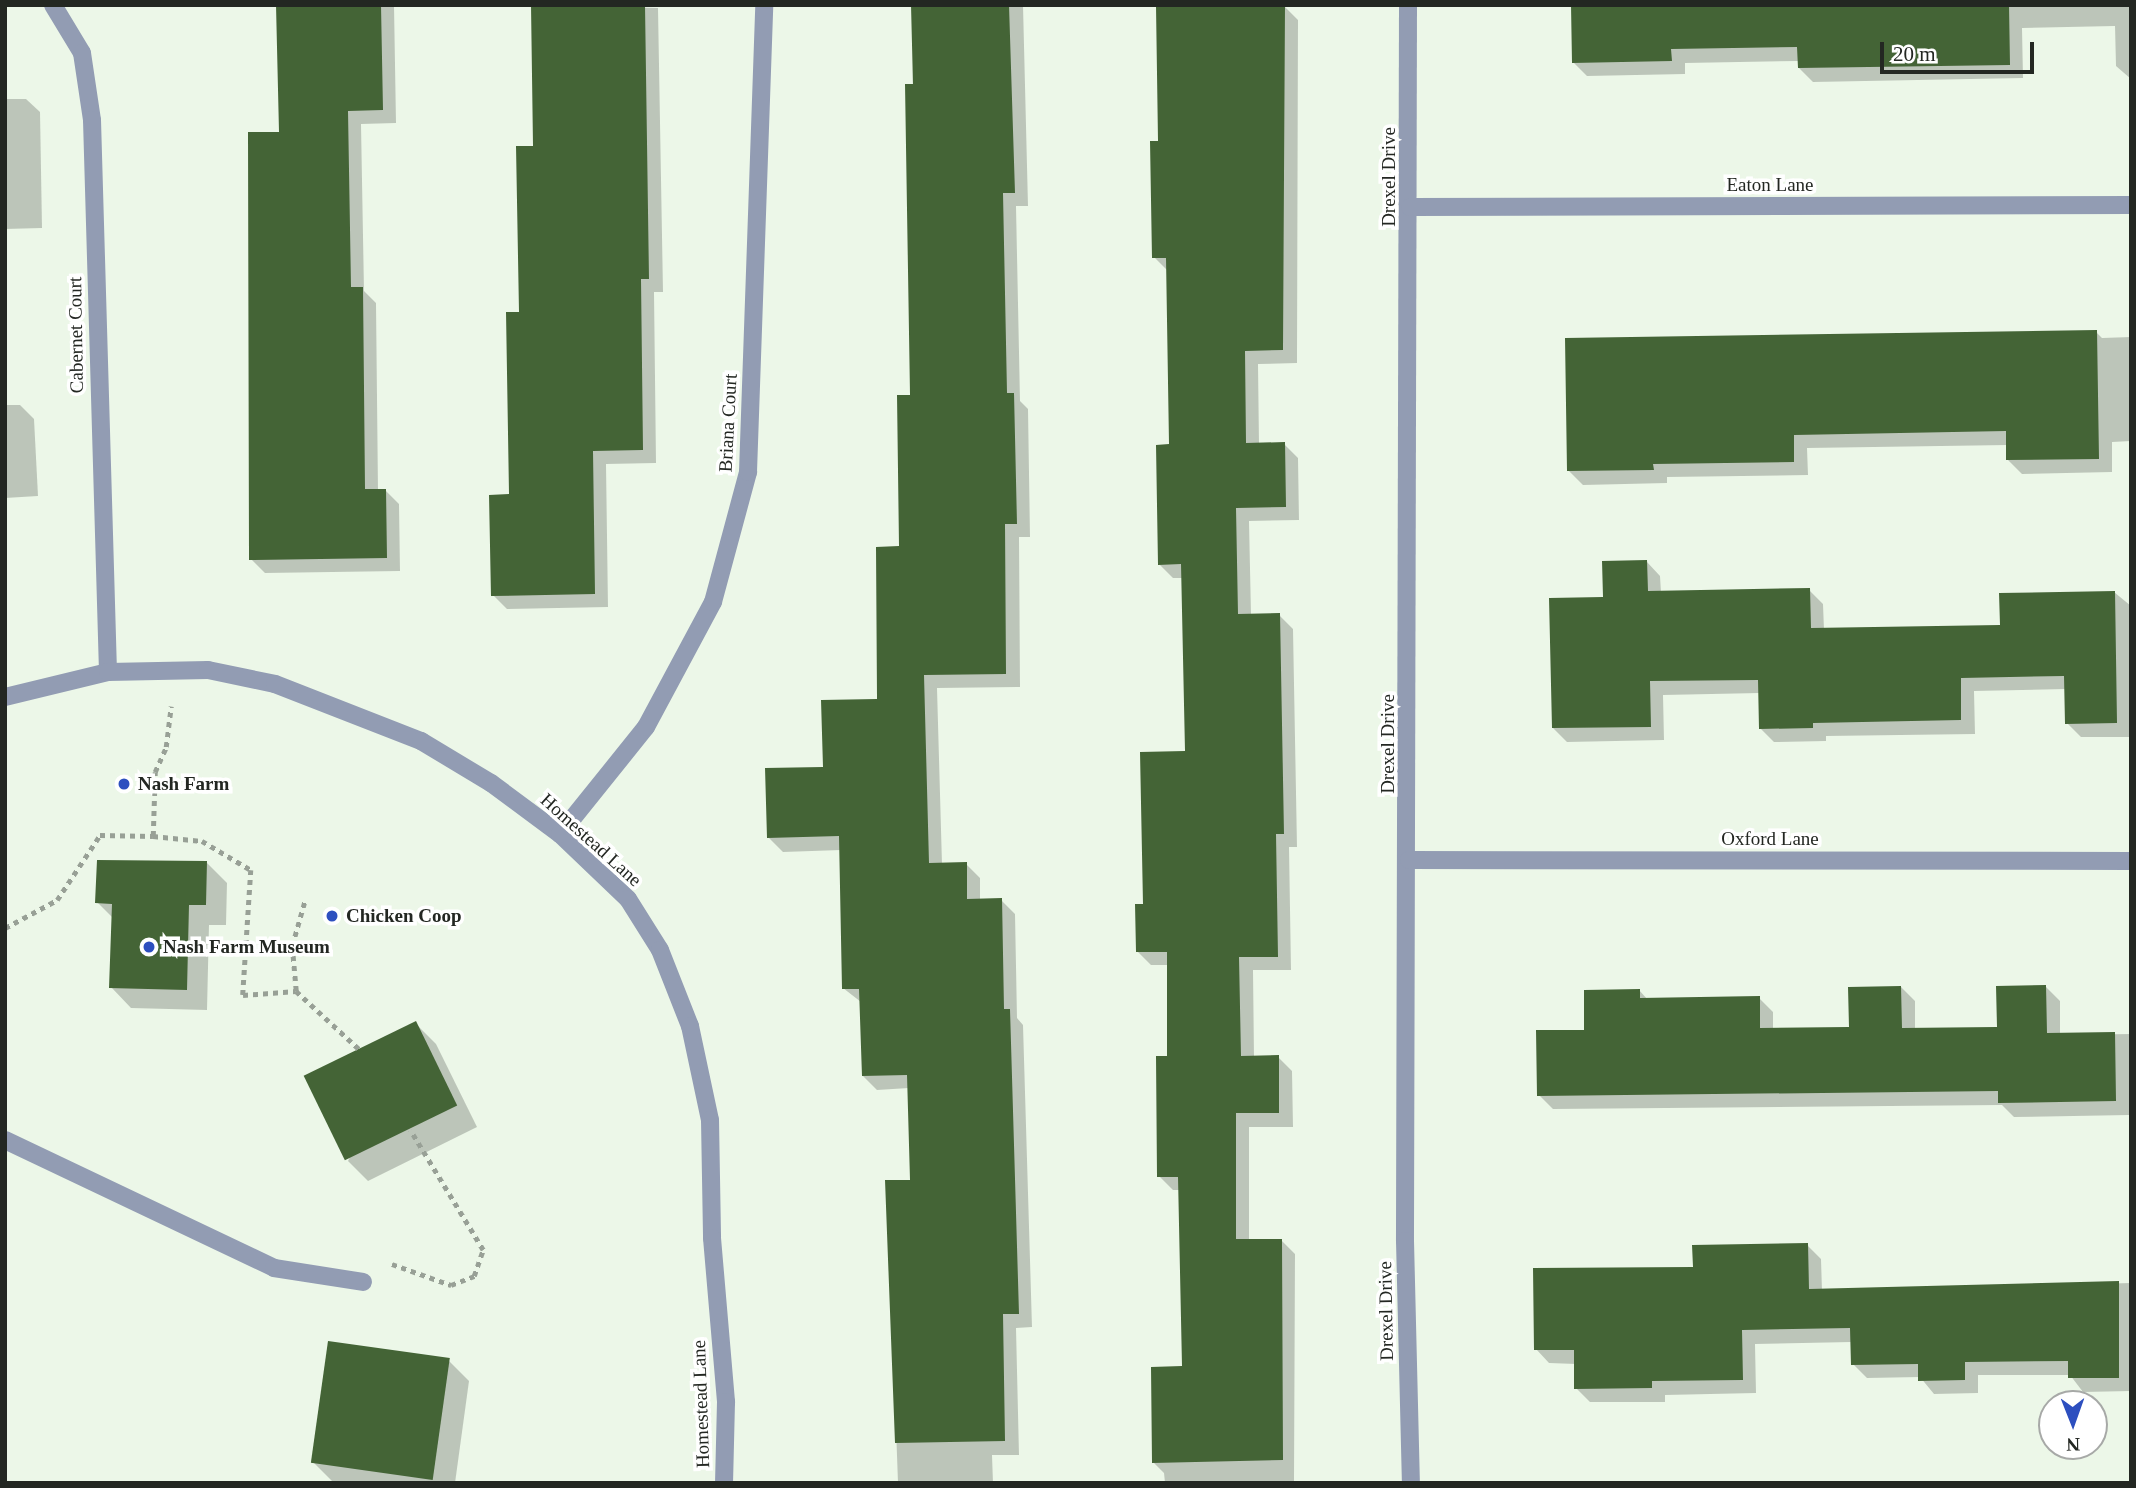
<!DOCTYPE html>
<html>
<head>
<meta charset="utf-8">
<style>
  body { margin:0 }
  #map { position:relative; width:2136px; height:1488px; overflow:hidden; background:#ecf7e8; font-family:Georgia,serif }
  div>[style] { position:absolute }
  .shadow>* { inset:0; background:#0003 }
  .building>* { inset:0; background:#446436; transform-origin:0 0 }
  .path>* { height:4.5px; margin-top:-2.25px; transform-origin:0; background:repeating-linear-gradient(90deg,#98a096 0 5px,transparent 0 10px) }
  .minor>* { height:18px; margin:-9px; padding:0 9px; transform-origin:9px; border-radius:9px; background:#929cb3 }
  .dots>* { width:19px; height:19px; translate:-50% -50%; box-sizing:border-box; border:4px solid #fff; border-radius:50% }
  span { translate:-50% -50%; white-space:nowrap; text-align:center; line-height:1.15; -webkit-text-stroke:7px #fff; paint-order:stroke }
  .street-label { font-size:19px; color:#232722 }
  .poi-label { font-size:19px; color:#232722; font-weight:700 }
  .left { translate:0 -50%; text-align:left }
  .frame { position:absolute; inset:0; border:7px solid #232722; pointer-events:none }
  .north { position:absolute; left:2038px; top:1390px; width:70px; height:70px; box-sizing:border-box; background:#fff; border:2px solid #a7a9a7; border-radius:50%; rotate:179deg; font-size:19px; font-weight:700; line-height:28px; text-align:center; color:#232722 }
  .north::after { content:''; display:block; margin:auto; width:24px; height:32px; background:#2d4fbf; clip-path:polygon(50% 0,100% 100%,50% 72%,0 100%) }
  .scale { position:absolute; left:1880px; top:42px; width:154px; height:32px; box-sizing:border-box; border:4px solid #232722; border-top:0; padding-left:9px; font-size:21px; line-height:24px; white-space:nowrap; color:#232722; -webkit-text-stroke:5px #fff; paint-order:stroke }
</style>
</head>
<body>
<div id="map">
  <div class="shadow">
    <div style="clip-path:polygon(278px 5px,394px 5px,396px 123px,361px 124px,364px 291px,376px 303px,378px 491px,385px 490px,399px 504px,400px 571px,265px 573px,251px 559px,280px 133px)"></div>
    <div style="clip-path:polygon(533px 5px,658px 8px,663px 292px,654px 292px,656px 463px,606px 464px,608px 607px,507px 609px,493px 595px,511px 496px,535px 148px)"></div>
    <div style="clip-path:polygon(913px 5px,1023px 5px,1028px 206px,1016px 206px,1020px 401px,1028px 409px,1030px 537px,1019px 537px,1020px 687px,937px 688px,942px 864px,966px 864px,980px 878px,980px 900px,1001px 900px,1015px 914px,1017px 1018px,1023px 1025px,1032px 1327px,1016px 1328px,1019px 1455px,992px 1455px,993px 1483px,898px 1483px,887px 1182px,912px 1181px,909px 1088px,877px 1090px,863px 1076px,861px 1002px,843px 988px,841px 850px,783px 852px,769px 838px,879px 700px,901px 548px,912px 397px)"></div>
    <div style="clip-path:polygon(1158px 5px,1284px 6px,1298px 20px,1297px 363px,1258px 364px,1259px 444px,1284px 444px,1298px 458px,1299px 520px,1249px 521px,1251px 615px,1279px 615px,1293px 629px,1297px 847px,1289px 847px,1291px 970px,1253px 970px,1254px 1057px,1278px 1057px,1292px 1071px,1293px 1127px,1249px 1127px,1249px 1241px,1281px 1240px,1295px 1254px,1294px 1483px,1165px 1483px,1164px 1473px,1154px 1463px,1184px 1368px,1180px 1190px,1173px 1190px,1159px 1176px,1169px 1058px,1168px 965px,1151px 965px,1137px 951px,1145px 905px,1186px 753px,1183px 578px,1173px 578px,1159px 564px,1171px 446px,1168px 271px,1154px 257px,1160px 143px)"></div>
    <div style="clip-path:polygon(1572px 5px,2131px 5px,2131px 79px,2116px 66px,2115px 26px,2022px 28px,2023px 78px,1813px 82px,1799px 68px,1799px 61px,1685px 63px,1685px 74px,1587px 76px,1573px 62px)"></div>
    <div style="clip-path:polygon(5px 99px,26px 99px,40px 112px,42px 228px,5px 229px)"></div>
    <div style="clip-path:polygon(2096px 332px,2102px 338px,2131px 337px,2131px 441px,2112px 442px,2112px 472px,2022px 474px,2008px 460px,2008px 445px,1807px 448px,1808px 475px,1667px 477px,1667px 483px,1583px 485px,1569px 471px)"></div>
    <div style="clip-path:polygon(5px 405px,20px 405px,34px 419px,38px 496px,5px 498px)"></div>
    <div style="clip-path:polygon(1647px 562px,1660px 576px,1661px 593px,1809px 590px,1823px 604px,1824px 630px,2002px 627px,2114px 592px,2131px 606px,2131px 737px,2081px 737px,2067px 723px,2066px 689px,1974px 691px,1975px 734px,1826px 736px,1826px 741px,1774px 742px,1760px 728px,1760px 693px,1663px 695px,1664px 740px,1567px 742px,1553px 728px,1604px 599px)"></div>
    <div style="clip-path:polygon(207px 863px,227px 883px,226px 925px,209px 925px,207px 1010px,131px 1008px,111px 987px,113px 918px,97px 902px)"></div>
    <div style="clip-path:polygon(1901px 987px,1915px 1001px,1915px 1030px,1999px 1028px,2046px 987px,2060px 1001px,2060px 1035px,2131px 1034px,2129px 1115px,2014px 1117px,2002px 1105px,1553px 1109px,1539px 1095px,1586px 1031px,1639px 990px,1648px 1000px,1759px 998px,1773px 1012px,1773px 1030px,1851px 1028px)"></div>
    <div style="clip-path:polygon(415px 1023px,436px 1044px,477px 1127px,368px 1181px,348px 1161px)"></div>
    <div style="clip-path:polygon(1807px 1245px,1821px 1259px,1822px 1291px,2131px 1283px,2131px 1391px,2083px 1392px,2070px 1375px,1978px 1375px,1978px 1393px,1934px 1394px,1920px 1377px,1867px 1378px,1853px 1364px,1852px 1342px,1755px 1344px,1756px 1393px,1665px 1395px,1665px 1402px,1590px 1402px,1576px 1388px,1576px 1364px,1549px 1363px,1536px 1349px,1694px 1269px)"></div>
    <div style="clip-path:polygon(449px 1361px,469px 1381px,455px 1483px,334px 1483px,313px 1462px)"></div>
  </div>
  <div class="building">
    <div style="clip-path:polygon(276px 5px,381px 5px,383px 110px,348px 111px,351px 287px,363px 287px,365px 489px,386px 489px,387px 558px,249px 560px,248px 132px,279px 132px)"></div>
    <div style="clip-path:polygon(531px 5px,645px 5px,649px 279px,641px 279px,643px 450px,593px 451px,595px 594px,491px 596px,489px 495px,509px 494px,506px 312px,519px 312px,516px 146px,533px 146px)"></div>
    <div style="clip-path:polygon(911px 5px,1009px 5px,1015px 193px,1003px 193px,1007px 393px,1014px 393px,1017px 524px,1005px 524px,1006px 674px,924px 675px,929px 863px,967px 862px,967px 899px,1002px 898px,1004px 1009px,1010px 1009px,1019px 1314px,1003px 1314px,1005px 1441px,895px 1443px,885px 1180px,910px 1180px,907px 1075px,862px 1076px,859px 989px,842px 989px,839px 836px,767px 838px,765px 768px,823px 767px,821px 700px,877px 699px,876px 547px,899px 546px,897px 395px,910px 395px,905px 84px,913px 84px)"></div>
    <div style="clip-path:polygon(1285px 5px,1283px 350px,1245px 351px,1246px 443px,1285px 442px,1286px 507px,1236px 508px,1238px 614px,1280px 613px,1284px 834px,1276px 834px,1278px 957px,1239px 957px,1241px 1056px,1279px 1055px,1279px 1113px,1236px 1113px,1236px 1239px,1282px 1239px,1283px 1460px,1152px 1463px,1151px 1367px,1182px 1366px,1178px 1177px,1157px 1177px,1156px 1056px,1167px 1056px,1167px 952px,1136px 952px,1135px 904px,1143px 904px,1140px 752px,1185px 751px,1181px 564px,1158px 565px,1156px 445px,1169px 444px,1166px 258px,1152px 258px,1150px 141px,1158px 141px,1156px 6px)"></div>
    <div style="clip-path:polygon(1571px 5px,2009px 5px,2010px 65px,1798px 68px,1797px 47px,1671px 49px,1672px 61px,1572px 63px)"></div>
    <div style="clip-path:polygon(2097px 330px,2099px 459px,2006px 460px,2006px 431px,1794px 435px,1794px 462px,1653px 464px,1654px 470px,1567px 471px,1565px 338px)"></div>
    <div style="clip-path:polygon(1647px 560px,1648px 591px,1810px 588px,1811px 628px,2000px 625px,1999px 593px,2115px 591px,2117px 723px,2065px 724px,2064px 676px,1961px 678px,1961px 720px,1813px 723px,1813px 728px,1759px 729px,1758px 680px,1650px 681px,1651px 727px,1552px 728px,1549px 598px,1603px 597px,1602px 561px)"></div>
    <div style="clip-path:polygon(97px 860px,207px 861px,206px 905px,189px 905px,187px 990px,109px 988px,112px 904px,95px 903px)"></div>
    <div style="clip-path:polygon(2046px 985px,2047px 1033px,2115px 1032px,2116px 1101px,1998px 1103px,1998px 1091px,1537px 1096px,1536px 1030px,1584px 1030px,1584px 990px,1640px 989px,1640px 998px,1760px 996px,1760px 1028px,1849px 1027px,1848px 987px,1901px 986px,1902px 1028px,1997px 1027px,1996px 986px)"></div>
    <div style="left:416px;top:1021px;width:94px;height:125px;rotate:64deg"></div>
    <div style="clip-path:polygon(1808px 1243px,1809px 1289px,2119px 1281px,2119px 1378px,2068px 1378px,2068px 1361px,1965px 1362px,1965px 1380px,1918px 1381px,1918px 1364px,1851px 1365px,1850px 1328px,1742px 1330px,1743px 1380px,1652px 1381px,1652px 1388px,1574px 1389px,1574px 1350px,1534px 1350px,1533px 1268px,1693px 1267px,1692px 1245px)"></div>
    <div style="left:328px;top:1341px;width:123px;height:123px;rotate:8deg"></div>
  </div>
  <div class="path">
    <div style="left:153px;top:836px;width:49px;rotate:5.8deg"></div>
    <div style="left:202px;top:841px;width:57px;rotate:30.6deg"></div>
    <div style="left:251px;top:870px;width:125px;rotate:93.7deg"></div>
    <div style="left:243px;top:995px;width:53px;rotate:-4.3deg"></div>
    <div style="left:296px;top:991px;width:45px;rotate:-95.1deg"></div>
    <div style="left:292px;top:946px;width:48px;rotate:-74.2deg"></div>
    <div style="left:5px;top:928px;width:59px;rotate:-28.3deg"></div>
    <div style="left:57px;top:900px;width:78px;rotate:-56.5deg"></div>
    <div style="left:100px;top:835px;width:53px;rotate:1.1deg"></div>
    <div style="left:153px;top:836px;width:64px;rotate:-88.2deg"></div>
    <div style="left:155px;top:772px;width:27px;rotate:-66deg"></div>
    <div style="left:166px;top:747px;width:41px;rotate:-83deg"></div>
    <div style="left:296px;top:991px;width:86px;rotate:42.6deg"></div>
    <div style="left:392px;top:1264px;width:63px;rotate:19.6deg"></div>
    <div style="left:451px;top:1285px;width:25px;rotate:-21deg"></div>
    <div style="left:474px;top:1276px;width:28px;rotate:-71deg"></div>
    <div style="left:483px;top:1250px;width:140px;rotate:-121.3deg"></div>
  </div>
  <div class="minor">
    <div style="left:53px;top:5px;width:56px;rotate:58.9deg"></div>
    <div style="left:82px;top:53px;width:68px;rotate:81.5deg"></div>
    <div style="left:92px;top:120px;width:552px;rotate:88.34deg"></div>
    <div style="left:1408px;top:5px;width:1236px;rotate:90.14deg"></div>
    <div style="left:1405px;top:1241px;width:242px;rotate:88.6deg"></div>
    <div style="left:1410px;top:207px;width:721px;rotate:-0.16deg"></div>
    <div style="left:5px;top:697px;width:106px;rotate:-13.6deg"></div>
    <div style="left:108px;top:672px;width:100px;rotate:-1.1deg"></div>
    <div style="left:208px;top:670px;width:68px;rotate:11.8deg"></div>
    <div style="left:275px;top:684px;width:157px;rotate:21.3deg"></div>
    <div style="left:421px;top:741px;width:82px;rotate:31deg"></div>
    <div style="left:491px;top:783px;width:86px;rotate:36.5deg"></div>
    <div style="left:560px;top:834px;width:94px;rotate:43.7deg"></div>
    <div style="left:628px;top:899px;width:60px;rotate:57.9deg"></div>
    <div style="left:660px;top:950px;width:82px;rotate:68.5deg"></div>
    <div style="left:690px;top:1026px;width:96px;rotate:78deg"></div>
    <div style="left:710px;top:1120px;width:118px;rotate:89deg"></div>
    <div style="left:712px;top:1238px;width:165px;rotate:85.1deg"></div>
    <div style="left:726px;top:1402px;width:81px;rotate:91.4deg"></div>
    <div style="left:560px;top:834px;width:137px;rotate:-51.2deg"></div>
    <div style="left:646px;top:727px;width:142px;rotate:-61.8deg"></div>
    <div style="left:713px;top:602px;width:135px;rotate:-74.9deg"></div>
    <div style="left:748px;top:472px;width:467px;rotate:-88deg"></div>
    <div style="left:1409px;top:860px;width:722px;rotate:0.08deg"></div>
    <div style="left:5px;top:1140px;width:298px;rotate:25.4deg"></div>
    <div style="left:274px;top:1268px;width:90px;rotate:8.9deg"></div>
  </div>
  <div class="dots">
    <div style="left:124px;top:784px;background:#2d4fbf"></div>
    <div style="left:332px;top:916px;background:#2d4fbf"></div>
    <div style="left:149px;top:947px;background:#2d4fbf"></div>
  </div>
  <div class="street-label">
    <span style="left:1389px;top:177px;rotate:-90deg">Drexel Drive</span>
    <span style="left:1770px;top:185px">Eaton Lane</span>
    <span style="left:76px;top:335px;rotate:-91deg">Cabernet Court</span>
    <span style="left:728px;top:423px;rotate:-87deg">Briana Court</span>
    <span style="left:1388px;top:744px;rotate:-90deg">Drexel Drive</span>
    <span style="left:1770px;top:839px">Oxford Lane</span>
    <span style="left:591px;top:840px;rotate:42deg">Homestead Lane</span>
    <span style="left:1386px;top:1311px;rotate:-91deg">Drexel Drive</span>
    <span style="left:701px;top:1404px;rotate:-92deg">Homestead Lane</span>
  </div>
  <div class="poi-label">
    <span class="left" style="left:138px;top:784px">Nash Farm</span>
    <span class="left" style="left:346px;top:916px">Chicken Coop</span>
    <span class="left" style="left:163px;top:947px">Nash Farm Museum</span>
  </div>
  <div class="frame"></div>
  <div class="north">N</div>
  <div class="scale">20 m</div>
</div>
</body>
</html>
